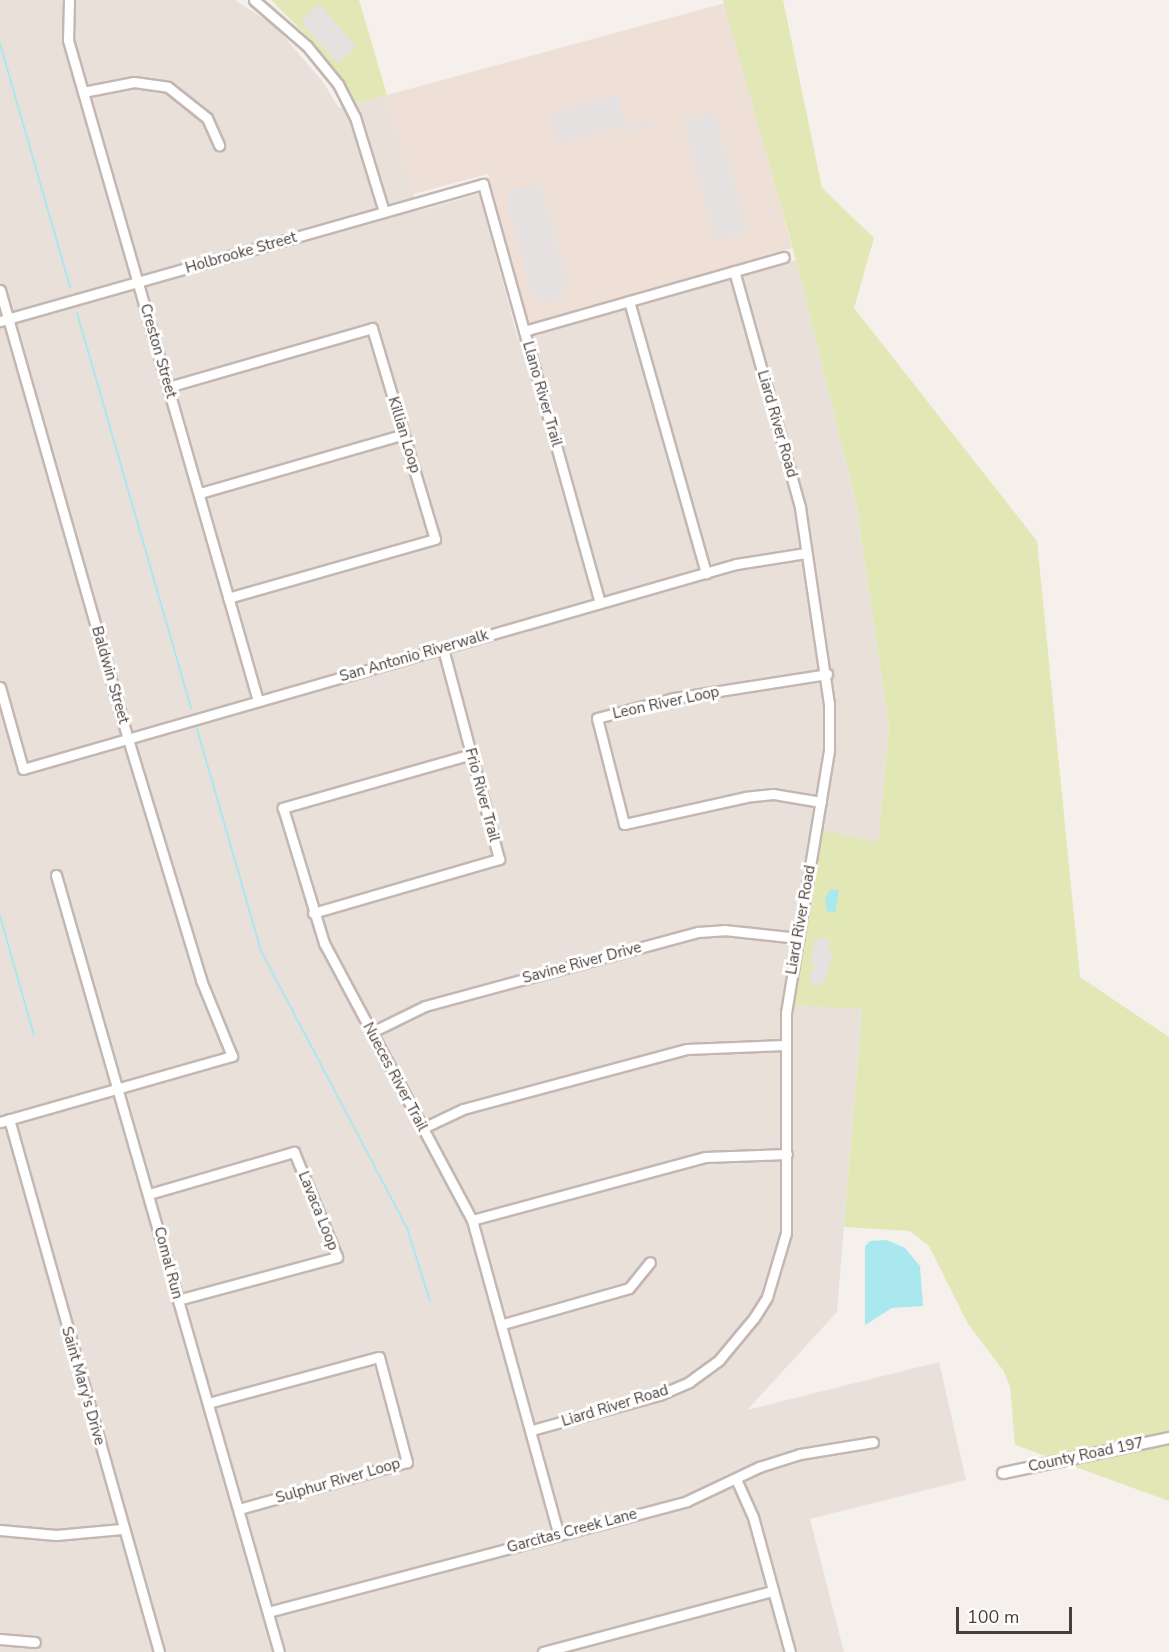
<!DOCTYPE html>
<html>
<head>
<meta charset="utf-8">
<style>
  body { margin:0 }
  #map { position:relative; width:1169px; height:1652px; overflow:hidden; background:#f5f0ec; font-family:"Nunito Sans",sans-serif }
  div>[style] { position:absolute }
  .residential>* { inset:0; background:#e9e0da }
  .education>* { inset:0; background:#eee0d6 }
  .green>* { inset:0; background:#e1e8b6 }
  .parking>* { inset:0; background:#e4e1e0; transform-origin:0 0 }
  .water>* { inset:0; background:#aae8f0 }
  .stream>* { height:2px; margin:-1px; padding:0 1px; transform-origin:1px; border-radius:1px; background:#aae8f0 }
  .roads { filter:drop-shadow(2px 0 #c4b7b1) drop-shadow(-2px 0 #c4b7b1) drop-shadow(0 2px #c4b7b1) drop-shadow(0 -2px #c4b7b1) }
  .minor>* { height:9px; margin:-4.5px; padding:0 4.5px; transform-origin:4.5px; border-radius:4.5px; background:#fff }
  .tertiary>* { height:10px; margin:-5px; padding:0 5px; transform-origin:5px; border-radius:5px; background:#fff }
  span { translate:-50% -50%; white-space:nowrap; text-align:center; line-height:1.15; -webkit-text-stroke:6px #fff; paint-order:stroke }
  .street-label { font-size:15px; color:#4a3e39 }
  .scale { position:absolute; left:956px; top:1607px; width:116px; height:27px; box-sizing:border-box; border:3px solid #4a3e39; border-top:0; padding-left:8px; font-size:18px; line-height:21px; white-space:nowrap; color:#4a3e39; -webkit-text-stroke:4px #fff; paint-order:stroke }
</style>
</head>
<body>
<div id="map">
  <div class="residential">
    <div style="clip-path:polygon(0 0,235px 0,275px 26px,323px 82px,339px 108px,387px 95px,418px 211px,479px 194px,518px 339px,796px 260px,856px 502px,889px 726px,878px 843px,822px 830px,792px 1005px,862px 1008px,837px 1312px,747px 1410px,939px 1362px,966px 1480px,810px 1519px,844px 1652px,0 1652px)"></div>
  </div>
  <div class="education">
    <div style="clip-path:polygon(725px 3px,792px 248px,528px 325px,488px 174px,413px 194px,387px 95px)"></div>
  </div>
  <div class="green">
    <div style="clip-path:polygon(271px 0,359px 0,387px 95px,354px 104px,316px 45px)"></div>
    <div style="clip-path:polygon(723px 0,783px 0,822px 188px,874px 238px,854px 308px,1037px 541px,1080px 977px,1169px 1037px,1169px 1501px,1015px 1445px,1010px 1386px,1003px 1370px,968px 1324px,929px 1246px,910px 1231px,844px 1227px,862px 1009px,792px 1005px,822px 830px,878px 842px,889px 726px,856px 502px,796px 260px)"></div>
  </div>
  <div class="parking">
    <div style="left:319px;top:4px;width:57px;height:25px;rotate:49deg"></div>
    <div style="left:618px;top:95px;width:31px;height:71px;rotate:75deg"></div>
    <div style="left:715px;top:112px;width:124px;height:33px;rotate:75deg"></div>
    <div style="left:651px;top:119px;width:6px;height:25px;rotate:72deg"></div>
    <div style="clip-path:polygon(537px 184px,543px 194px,568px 282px,562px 297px,546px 303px,537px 300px,532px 292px,507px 201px,507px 190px)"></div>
    <div style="clip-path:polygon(822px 938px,830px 940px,828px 950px,833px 951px,825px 981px,815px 988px,809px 976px,816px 966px,810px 964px,815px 941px)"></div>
  </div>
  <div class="water">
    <div style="clip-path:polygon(830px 889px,839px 890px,835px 913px,827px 911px,825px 899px)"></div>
    <div style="clip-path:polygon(887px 1240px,905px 1248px,920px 1266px,923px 1306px,892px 1308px,865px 1325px,865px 1246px,870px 1241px)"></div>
  </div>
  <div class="stream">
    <div style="left:0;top:44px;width:253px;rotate:73.9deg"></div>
    <div style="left:77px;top:313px;width:412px;rotate:73.9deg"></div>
    <div style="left:197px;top:729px;width:231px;rotate:73.9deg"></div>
    <div style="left:261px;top:951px;width:313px;rotate:62.2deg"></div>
    <div style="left:407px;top:1228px;width:77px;rotate:72.5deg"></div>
    <div style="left:0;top:916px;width:124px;rotate:74.1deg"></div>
  </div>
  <div class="roads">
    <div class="minor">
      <div style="left:69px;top:0;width:40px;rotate:91.4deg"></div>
      <div style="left:68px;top:40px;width:688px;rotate:73.96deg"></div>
      <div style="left:254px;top:0;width:70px;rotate:41deg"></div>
      <div style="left:307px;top:46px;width:49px;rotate:50.8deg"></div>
      <div style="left:338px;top:84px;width:37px;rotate:63deg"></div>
      <div style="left:355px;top:117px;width:99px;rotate:73deg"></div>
      <div style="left:83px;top:92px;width:52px;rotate:-11.1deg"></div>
      <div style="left:134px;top:82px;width:34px;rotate:8deg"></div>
      <div style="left:168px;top:87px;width:50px;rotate:38.5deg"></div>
      <div style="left:207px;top:118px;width:30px;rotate:66deg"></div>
      <div style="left:0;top:290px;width:467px;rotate:74.1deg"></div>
      <div style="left:128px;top:739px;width:252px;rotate:73.1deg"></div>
      <div style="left:201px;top:980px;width:82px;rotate:67.8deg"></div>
      <div style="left:232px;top:1056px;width:241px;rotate:164.1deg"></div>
      <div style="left:629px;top:301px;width:283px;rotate:74.2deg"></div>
      <div style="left:0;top:321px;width:502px;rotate:-15.84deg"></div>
      <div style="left:483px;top:184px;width:435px;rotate:74.4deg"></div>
      <div style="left:524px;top:331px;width:270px;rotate:-15.9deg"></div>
      <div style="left:168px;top:387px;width:212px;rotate:-16.1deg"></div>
      <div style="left:372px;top:328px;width:220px;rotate:73.4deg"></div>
      <div style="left:435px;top:539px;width:215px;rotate:164.1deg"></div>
      <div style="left:200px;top:493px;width:212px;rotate:-16.1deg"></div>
      <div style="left:0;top:687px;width:85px;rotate:74.3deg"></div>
      <div style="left:23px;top:769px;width:742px;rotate:-16.04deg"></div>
      <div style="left:736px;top:564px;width:71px;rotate:-8.9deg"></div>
      <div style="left:472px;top:754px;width:197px;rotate:164.1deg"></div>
      <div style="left:283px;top:808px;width:141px;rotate:73.1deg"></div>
      <div style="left:324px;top:943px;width:314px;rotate:61.9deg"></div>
      <div style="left:472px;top:1220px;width:327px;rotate:74.6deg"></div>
      <div style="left:821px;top:802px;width:49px;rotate:-170.5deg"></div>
      <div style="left:773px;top:794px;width:27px;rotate:174deg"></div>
      <div style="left:746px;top:797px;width:125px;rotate:167.5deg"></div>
      <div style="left:624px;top:824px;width:109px;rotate:-104.3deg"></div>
      <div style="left:597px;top:718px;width:80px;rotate:-14.6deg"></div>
      <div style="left:674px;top:698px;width:155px;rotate:-8.9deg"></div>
      <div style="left:56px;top:875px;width:808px;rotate:73.99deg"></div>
      <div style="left:313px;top:913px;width:194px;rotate:-16.2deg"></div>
      <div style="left:499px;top:859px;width:218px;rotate:-104.9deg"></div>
      <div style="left:372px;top:1032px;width:59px;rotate:-26.1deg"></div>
      <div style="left:425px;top:1006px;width:283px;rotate:-15.2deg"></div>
      <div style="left:698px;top:932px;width:26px;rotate:-4deg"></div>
      <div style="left:724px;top:930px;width:75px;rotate:6.1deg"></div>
      <div style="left:9px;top:1119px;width:554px;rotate:74.28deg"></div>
      <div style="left:423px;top:1128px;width:44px;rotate:-25.4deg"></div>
      <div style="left:463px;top:1109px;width:232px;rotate:-15deg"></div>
      <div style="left:687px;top:1049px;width:97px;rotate:-2.4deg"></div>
      <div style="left:149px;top:1194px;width:151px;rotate:-16.2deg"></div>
      <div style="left:294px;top:1152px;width:113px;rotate:67.7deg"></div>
      <div style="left:337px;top:1257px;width:165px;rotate:164.9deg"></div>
      <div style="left:472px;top:1220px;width:241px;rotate:-15.1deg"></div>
      <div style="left:705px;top:1157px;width:82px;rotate:-2.1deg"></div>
      <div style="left:503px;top:1324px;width:131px;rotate:-15.9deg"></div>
      <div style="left:629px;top:1288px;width:33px;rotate:-51deg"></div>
      <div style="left:208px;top:1403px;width:177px;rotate:-15.1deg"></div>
      <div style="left:379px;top:1357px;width:109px;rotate:75.1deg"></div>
      <div style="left:407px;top:1462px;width:174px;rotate:164.4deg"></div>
      <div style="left:532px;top:1430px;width:132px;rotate:-15.4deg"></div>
      <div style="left:659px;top:1395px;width:33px;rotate:-23deg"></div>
      <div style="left:689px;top:1382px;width:37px;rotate:-36deg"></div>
      <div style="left:719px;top:1360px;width:55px;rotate:-50.2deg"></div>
      <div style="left:754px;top:1318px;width:25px;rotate:-58deg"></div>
      <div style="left:767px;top:1297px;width:67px;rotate:-73.5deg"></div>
      <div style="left:786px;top:1233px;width:220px;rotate:-90deg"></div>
      <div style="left:786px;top:1013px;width:267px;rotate:-80.7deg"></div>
      <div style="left:829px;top:749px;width:45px;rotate:-90deg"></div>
      <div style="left:829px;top:704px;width:199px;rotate:-98.4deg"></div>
      <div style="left:800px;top:507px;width:245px;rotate:-105.6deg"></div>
      <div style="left:736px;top:1479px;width:42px;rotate:65.9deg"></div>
      <div style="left:753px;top:1517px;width:140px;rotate:74.7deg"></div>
      <div style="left:0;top:1530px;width:56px;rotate:5.1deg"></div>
      <div style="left:56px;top:1535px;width:66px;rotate:-5.2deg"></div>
      <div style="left:268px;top:1612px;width:433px;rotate:-14.8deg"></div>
      <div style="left:687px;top:1501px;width:80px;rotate:-25.3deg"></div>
      <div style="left:759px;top:1467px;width:43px;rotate:-17.6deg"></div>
      <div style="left:800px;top:1454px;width:74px;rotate:-9.3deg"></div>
      <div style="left:0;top:1639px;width:35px;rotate:5deg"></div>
      <div style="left:543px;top:1652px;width:238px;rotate:-14.9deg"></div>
    </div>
    <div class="tertiary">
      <div style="left:1003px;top:1473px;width:170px;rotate:-11.9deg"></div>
    </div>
  </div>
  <div class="street-label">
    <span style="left:241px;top:253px;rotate:-16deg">Holbrooke Street</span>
    <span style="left:158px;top:351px;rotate:74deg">Creston Street</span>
    <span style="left:542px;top:394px;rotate:74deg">Llano River Trail</span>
    <span style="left:777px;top:424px;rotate:74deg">Liard River Road</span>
    <span style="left:404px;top:435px;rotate:73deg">Killian Loop</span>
    <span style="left:414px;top:656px;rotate:-16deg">San Antonio Riverwalk</span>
    <span style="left:110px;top:675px;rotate:74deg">Baldwin Street</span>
    <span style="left:666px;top:703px;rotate:-12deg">Leon River Loop</span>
    <span style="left:482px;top:795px;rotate:75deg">Frio River Trail</span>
    <span style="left:801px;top:920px;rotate:-80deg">Liard River Road</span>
    <span style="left:582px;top:963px;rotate:-15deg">Savine River Drive</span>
    <span style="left:395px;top:1077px;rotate:62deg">Nueces River Trail</span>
    <span style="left:318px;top:1211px;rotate:68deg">Lavaca Loop</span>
    <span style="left:168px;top:1263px;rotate:75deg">Comal Run</span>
    <span style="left:83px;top:1386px;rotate:74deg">Saint Mary's Drive</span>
    <span style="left:615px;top:1406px;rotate:-17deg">Liard River Road</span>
    <span style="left:1086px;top:1455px;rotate:-12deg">County Road 197</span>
    <span style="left:338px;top:1481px;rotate:-16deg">Sulphur River Loop</span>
    <span style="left:572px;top:1531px;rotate:-15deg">Garcitas Creek Lane</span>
  </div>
  <div class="scale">100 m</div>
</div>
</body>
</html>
